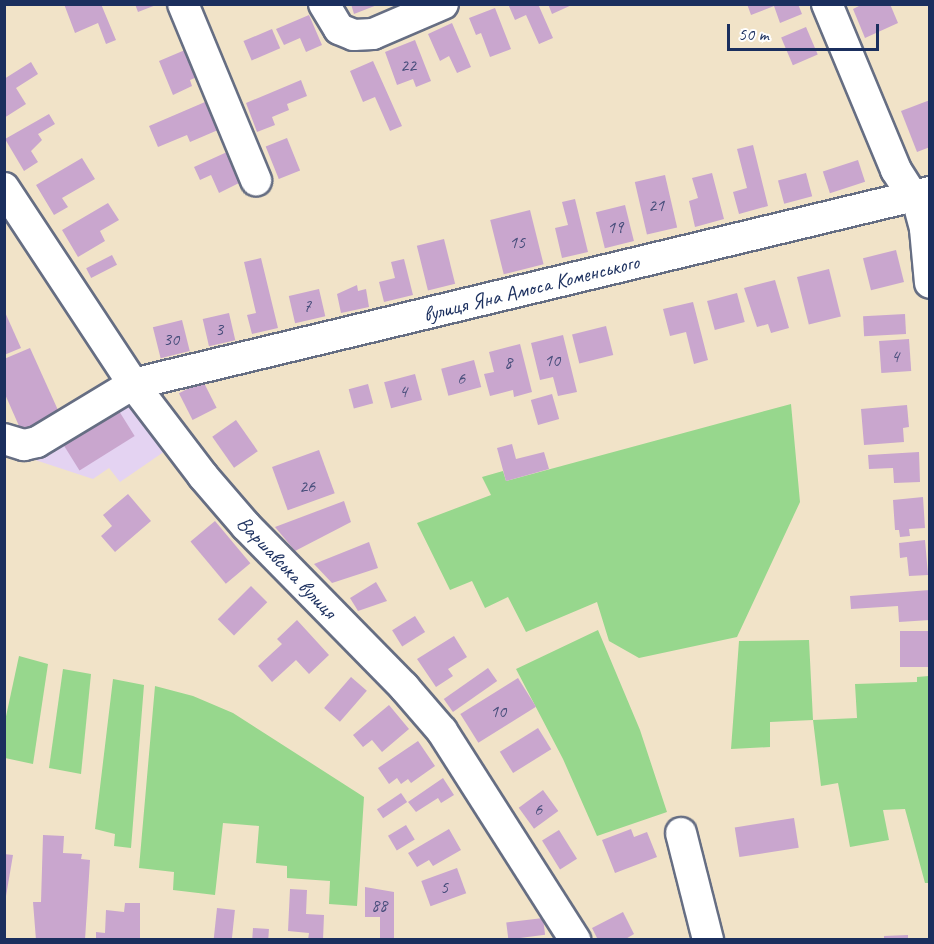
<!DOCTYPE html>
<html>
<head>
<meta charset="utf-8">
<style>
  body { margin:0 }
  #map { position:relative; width:934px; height:944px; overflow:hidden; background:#f1e3c8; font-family:Caveat,sans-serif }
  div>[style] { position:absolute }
  .built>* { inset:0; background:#e4d3f2 }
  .green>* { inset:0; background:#97d78d }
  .building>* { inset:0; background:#c9a6ce; transform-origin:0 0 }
  .roads { filter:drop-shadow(2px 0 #666e83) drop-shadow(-2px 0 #666e83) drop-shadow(0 2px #666e83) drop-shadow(0 -2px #666e83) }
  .minor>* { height:30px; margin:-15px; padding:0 15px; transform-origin:15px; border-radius:15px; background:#fff }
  span { translate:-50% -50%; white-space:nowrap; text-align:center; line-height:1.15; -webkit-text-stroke:5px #fff; paint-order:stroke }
  .number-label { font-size:18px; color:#464d7a }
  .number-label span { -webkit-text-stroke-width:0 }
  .street-label { font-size:21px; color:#1b2f5e }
  .frame { position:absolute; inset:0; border:6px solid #1b2f5e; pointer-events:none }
  .scale { position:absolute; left:727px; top:24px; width:152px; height:27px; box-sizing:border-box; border:3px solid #1b2f5e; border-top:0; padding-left:8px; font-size:18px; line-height:21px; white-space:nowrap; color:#1b2f5e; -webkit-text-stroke:4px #fff; paint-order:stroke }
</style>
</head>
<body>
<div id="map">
  <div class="built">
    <div style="clip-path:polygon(127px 394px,168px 449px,120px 482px,109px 468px,93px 479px,20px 455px)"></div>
  </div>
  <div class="green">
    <div style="clip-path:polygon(791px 404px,800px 502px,737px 637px,639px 658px,609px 641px,597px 602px,526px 632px,508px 597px,485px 608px,472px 581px,450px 590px,417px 523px,491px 495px,482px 477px,503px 471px,506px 481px)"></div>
    <div style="clip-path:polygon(598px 630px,640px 730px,667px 812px,597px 836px,563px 759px,516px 669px)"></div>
    <div style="clip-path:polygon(809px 640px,813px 720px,857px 718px,855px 684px,917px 682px,917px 677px,929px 676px,929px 883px,925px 883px,905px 809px,883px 810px,889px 840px,850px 847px,838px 783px,821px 786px,813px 720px,770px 722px,770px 747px,731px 749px,739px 641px)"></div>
    <div style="clip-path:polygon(19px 656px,48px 664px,33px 764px,5px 758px,5px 721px)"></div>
    <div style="clip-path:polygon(63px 669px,91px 674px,81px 774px,49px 768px)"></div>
    <div style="clip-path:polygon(113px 679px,144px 685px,131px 848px,114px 846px,115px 834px,95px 829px)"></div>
    <div style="clip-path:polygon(155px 686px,193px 696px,233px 713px,364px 797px,357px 906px,329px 904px,330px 881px,287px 878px,287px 866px,256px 863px,259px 826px,223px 823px,215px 895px,173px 890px,174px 872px,139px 868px)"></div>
  </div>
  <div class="building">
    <div style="clip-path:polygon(64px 4px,101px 4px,116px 40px,106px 44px,98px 23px,75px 33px)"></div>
    <div style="clip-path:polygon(135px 4px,156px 4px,156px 5px,138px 12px)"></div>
    <div style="clip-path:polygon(351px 4px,377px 4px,377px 5px,354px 14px)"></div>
    <div style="clip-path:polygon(508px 4px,538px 4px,553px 38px,539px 44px,526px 15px,515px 20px)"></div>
    <div style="clip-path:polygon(548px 4px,574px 4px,552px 14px)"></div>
    <div style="clip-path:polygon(747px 4px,798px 4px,802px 14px,780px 23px,774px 6px,751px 15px)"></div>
    <div style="clip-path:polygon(863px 4px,890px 4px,898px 23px,865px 38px,853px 9px)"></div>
    <div style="clip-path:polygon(495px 8px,511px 49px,490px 57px,481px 33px,476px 35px,469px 18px)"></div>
    <div style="clip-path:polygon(309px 15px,322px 45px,306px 52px,300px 38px,284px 45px,276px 29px)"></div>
    <div style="clip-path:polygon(452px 23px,471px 67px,457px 73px,449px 56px,440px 61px,428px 34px)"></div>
    <div style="left:806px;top:27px;width:30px;height:27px;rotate:67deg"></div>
    <div style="left:272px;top:29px;width:21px;height:31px;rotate:67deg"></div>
    <div style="clip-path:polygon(415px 40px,431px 81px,416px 87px,413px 79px,397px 85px,385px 52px)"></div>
    <div style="clip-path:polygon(185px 50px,197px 77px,190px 80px,192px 86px,173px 95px,159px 61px)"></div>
    <div style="clip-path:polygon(373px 61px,402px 126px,390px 131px,375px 97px,363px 102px,350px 71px)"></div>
    <div style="clip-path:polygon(31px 62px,38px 74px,16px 88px,26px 104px,4px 118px,4px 79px)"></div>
    <div style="clip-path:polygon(301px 80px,307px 96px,287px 104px,289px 110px,272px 117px,275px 125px,257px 132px,246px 103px)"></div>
    <div style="clip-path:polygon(930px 100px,930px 147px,917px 152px,901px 111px)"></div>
    <div style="clip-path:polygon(205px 102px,218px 130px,190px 142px,187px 135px,158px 147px,149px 126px)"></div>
    <div style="clip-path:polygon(49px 114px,55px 124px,38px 134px,42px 140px,31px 151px,38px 162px,24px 171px,5px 139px)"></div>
    <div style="left:287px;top:138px;width:35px;height:23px;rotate:68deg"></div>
    <div style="clip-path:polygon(753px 145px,768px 206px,739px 214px,733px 192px,747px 188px,737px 149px)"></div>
    <div style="clip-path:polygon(227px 152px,241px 182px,219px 193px,211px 175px,200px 180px,194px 167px)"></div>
    <div style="clip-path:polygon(82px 158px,95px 179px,62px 198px,68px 207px,54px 215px,36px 185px)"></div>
    <div style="left:858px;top:160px;width:23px;height:37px;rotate:72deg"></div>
    <div style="clip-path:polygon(712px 173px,724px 219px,695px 227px,689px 201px,698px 198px,692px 178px)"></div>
    <div style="left:806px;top:173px;width:24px;height:29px;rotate:75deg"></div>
    <div style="left:665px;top:175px;width:54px;height:31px;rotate:77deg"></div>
    <div style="clip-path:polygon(575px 199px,588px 252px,562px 258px,555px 228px,568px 225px,562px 202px)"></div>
    <div style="clip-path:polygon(108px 203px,119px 220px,100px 231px,105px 241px,78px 257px,62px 230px)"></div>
    <div style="left:625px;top:205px;width:37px;height:30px;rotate:76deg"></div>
    <div style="left:530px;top:210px;width:56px;height:41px;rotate:76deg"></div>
    <div style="left:444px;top:239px;width:46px;height:28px;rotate:76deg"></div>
    <div style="left:896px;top:250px;width:33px;height:34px;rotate:76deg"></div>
    <div style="left:112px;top:255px;width:11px;height:29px;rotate:63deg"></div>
    <div style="clip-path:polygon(261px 258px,278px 328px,252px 334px,247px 315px,256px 313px,244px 262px)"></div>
    <div style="clip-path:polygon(404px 259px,413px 295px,384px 302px,379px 282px,395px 278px,391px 262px)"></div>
    <div style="left:829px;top:269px;width:49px;height:33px;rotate:76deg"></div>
    <div style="clip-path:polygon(775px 280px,789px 328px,771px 333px,768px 324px,757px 327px,744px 288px)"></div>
    <div style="clip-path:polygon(357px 285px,358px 291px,366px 289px,369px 307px,341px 313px,337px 294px)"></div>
    <div style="left:319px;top:289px;width:28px;height:31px;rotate:77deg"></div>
    <div style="left:737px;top:293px;width:30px;height:31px;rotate:75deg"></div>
    <div style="clip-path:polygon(693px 302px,708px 360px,694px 364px,686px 332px,670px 336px,663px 309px)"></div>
    <div style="clip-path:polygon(4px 310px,21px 348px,4px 355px)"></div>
    <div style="left:229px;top:313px;width:28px;height:27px;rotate:77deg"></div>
    <div style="left:905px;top:314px;width:20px;height:42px;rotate:87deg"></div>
    <div style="left:182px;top:320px;width:32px;height:30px;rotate:76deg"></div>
    <div style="left:606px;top:326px;width:30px;height:35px;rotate:76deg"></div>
    <div style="clip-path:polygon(563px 335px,577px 392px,558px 396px,553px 377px,540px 380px,531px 343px)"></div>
    <div style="left:909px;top:339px;width:32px;height:30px;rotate:86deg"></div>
    <div style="clip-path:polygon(520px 344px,532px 392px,514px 397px,513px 390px,490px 396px,484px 374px,494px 372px,489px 352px)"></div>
    <div style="clip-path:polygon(30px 348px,62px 419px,23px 435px,4px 392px,4px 359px)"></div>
    <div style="left:474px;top:360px;width:28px;height:34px;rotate:75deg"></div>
    <div style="left:415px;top:374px;width:27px;height:32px;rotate:75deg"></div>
    <div style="left:203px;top:381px;width:30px;height:27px;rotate:63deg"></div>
    <div style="left:368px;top:384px;width:20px;height:20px;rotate:75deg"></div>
    <div style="left:552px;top:394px;width:26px;height:22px;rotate:74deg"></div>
    <div style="left:114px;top:403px;width:39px;height:65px;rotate:58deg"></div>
    <div style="clip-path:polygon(907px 405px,909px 427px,903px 428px,904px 442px,864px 445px,861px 409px)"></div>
    <div style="left:236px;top:420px;width:38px;height:29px;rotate:55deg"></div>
    <div style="clip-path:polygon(512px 444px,516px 459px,544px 452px,549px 469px,506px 481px,497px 448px)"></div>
    <div style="left:319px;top:450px;width:46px;height:50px;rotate:70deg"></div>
    <div style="clip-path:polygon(919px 452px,920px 482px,894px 483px,893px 468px,869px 469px,868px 455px)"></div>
    <div style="clip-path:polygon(128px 494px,151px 521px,115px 552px,101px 536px,112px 526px,103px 515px)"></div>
    <div style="clip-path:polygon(923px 497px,925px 528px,909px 529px,910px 536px,900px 537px,899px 530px,895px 530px,893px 500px)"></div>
    <div style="clip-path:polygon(344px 501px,351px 522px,295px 551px,275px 527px)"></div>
    <div style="left:215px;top:521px;width:55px;height:32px;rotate:50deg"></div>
    <div style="clip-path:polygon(925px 540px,928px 575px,909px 576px,907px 557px,900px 558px,899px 543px)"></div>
    <div style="clip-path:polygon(369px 542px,378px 568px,332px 583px,314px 564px)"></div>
    <div style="clip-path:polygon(376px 582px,387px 601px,358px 611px,350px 598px)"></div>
    <div style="left:251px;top:586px;width:23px;height:47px;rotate:45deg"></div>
    <div style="clip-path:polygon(930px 590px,930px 620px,899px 622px,898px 606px,851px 609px,850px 596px)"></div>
    <div style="left:415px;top:616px;width:19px;height:27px;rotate:58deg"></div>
    <div style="clip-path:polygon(297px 620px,329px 655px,309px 674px,296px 660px,272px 682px,258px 666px,282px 644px,277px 639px)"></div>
    <div style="left:930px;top:631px;width:36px;height:30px;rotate:90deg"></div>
    <div style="clip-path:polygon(454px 636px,467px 657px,448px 669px,453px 676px,436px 687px,417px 659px)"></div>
    <div style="left:488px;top:668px;width:16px;height:54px;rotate:55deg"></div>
    <div style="left:351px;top:677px;width:21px;height:41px;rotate:41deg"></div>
    <div style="left:518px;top:678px;width:34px;height:68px;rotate:58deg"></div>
    <div style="clip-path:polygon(389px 705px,409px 729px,382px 752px,372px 740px,363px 747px,353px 735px)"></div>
    <div style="left:538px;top:728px;width:25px;height:45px;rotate:58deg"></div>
    <div style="clip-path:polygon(418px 741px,435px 766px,411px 783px,408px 779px,401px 784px,397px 778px,389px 784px,378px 768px)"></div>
    <div style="clip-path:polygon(443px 778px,454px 795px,441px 803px,438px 798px,416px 812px,408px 802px)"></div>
    <div style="left:543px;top:790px;width:26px;height:30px;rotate:54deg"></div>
    <div style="left:401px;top:793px;width:11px;height:29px;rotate:56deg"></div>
    <div style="left:794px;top:818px;width:30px;height:60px;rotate:81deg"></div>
    <div style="left:406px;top:825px;width:17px;height:21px;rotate:59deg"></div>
    <div style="clip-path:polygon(449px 829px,461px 850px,433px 866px,429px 860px,417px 867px,408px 853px)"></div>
    <div style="clip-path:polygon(631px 829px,634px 837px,647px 832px,657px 857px,615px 873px,602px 840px)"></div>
    <div style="left:559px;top:830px;width:34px;height:20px;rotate:58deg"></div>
    <div style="clip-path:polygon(43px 835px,64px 836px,63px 853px,82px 854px,81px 859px,90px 860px,85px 940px,36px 940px,33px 902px,41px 902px)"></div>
    <div style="clip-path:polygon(4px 854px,13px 855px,6px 896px,4px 896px)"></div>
    <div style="left:457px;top:868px;width:27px;height:38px;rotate:70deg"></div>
    <div style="clip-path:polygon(365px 887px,394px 892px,394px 940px,380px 940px,380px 917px,365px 917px)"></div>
    <div style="clip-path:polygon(290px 889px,307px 890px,306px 914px,324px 915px,323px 940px,308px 940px,309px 933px,288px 931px)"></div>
    <div style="clip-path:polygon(125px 903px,140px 903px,140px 940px,96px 940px,96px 932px,105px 933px,106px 910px,124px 912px)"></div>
    <div style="left:217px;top:908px;width:18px;height:32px;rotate:6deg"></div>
    <div style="clip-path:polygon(623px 912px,634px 934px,624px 940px,598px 940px,592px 928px)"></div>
    <div style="left:543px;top:918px;width:17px;height:37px;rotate:83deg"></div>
    <div style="left:253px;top:928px;width:16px;height:12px;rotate:4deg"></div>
    <div style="clip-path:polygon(908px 935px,908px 940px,884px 940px,884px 936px)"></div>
  </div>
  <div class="roads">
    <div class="minor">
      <div style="left:183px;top:4px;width:191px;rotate:67.5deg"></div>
      <div style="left:324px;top:4px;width:29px;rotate:59deg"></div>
      <div style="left:339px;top:29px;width:16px;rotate:22deg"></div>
      <div style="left:354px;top:35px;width:19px;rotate:-3deg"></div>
      <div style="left:373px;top:34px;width:76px;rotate:-23.2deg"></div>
      <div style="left:827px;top:4px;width:180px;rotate:67.4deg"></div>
      <div style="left:896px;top:170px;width:43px;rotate:57.4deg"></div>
      <div style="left:919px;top:206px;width:24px;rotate:75deg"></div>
      <div style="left:925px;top:229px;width:54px;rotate:84.7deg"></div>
      <div style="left:4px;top:188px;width:235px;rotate:56.6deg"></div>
      <div style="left:133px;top:384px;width:116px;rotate:52.7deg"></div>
      <div style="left:203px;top:476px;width:66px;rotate:49.3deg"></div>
      <div style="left:246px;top:526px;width:226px;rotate:45.5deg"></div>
      <div style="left:404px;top:687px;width:58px;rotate:49.2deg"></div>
      <div style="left:442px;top:731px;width:248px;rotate:57.5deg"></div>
      <div style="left:4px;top:439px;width:21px;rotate:17deg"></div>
      <div style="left:24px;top:445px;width:13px;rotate:-13deg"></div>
      <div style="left:37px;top:442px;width:112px;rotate:-31.1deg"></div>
      <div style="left:133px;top:384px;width:820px;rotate:-13.54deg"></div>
      <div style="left:681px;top:833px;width:110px;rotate:75.8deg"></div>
    </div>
  </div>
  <div class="number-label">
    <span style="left:408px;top:65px">22</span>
    <span style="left:656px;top:205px">21</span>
    <span style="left:615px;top:227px">19</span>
    <span style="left:517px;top:242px">15</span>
    <span style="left:307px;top:306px">7</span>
    <span style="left:219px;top:329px">3</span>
    <span style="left:171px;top:339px">30</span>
    <span style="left:895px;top:356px">4</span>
    <span style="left:552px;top:360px">10</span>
    <span style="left:508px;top:362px">8</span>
    <span style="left:461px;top:378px">6</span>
    <span style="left:403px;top:391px">4</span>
    <span style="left:307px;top:486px">26</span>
    <span style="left:498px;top:711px">10</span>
    <span style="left:538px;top:809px">6</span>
    <span style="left:444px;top:887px">5</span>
    <span style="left:379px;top:905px">88</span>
  </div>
  <div class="street-label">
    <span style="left:531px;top:288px;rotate:-14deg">вулиця Яна Амоса Коменського</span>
    <span style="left:287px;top:567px;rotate:46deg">Варшавська вулиця</span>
  </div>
  <div class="frame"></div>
  <div class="scale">50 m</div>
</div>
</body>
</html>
